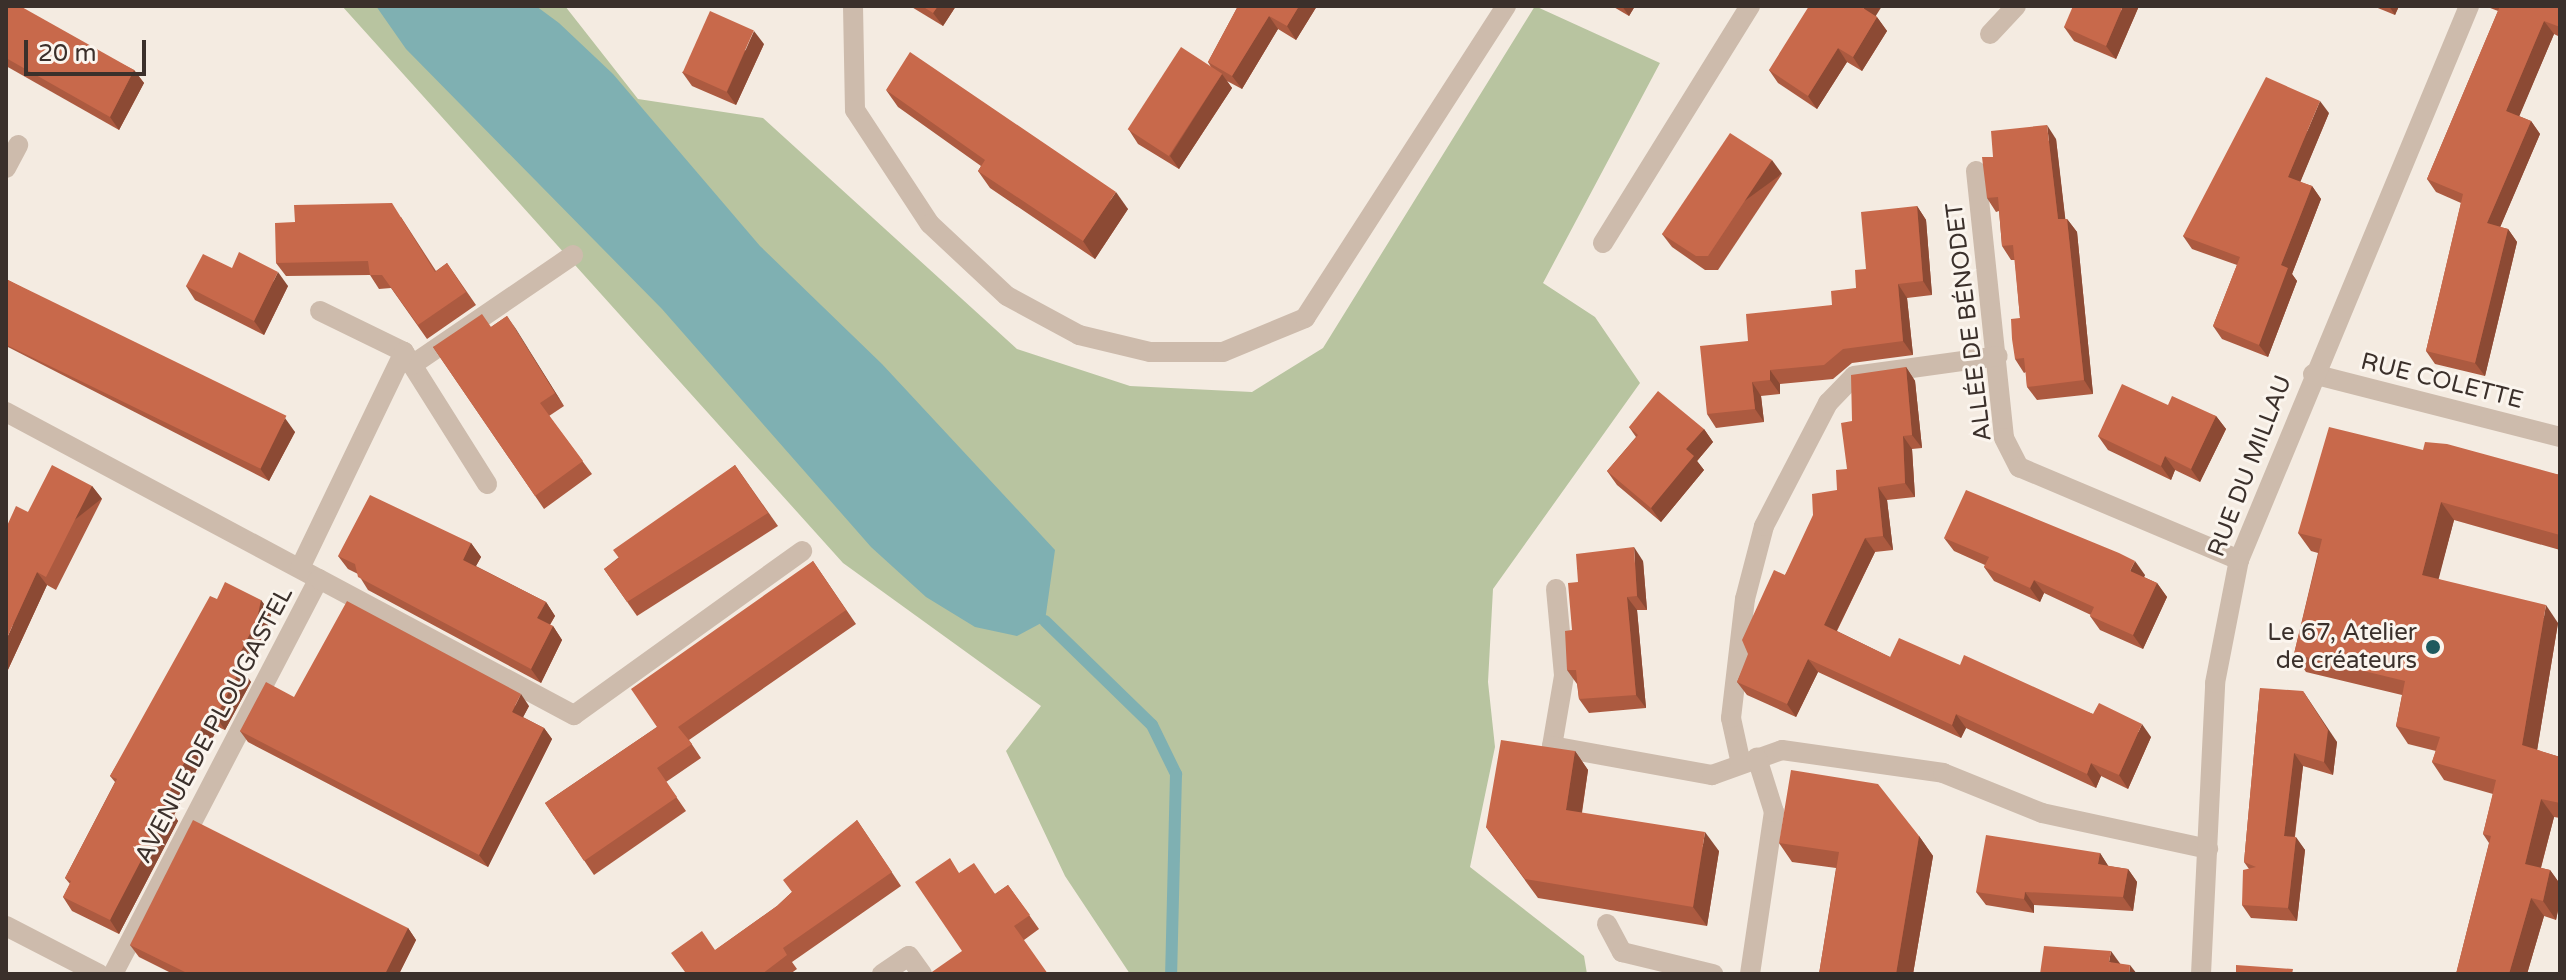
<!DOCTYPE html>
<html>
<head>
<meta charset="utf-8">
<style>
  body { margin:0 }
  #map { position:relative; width:2566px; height:980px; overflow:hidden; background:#f4ebe1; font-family:"Varela Round",sans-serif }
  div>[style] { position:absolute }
  .green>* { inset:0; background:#b8c4a0 }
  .water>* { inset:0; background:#7fb0b2 }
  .stream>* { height:12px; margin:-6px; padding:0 6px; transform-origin:6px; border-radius:6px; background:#7fb0b2 }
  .minor>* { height:20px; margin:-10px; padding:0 10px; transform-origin:10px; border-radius:10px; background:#cdbbac }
  .wall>* { inset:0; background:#ac5a40 }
  .shaded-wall>* { inset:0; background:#8c4a34; transform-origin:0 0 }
  .building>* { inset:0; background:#c8694b; transform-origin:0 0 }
  .dots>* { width:22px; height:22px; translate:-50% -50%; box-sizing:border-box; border:4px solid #fbf5ee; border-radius:50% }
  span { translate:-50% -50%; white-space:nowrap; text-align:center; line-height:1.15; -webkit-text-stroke:6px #fbf5ee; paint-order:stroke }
  .street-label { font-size:24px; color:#3b302b }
  .poi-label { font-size:24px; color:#3b302b }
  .right { translate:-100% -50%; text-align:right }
  .frame { position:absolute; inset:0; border:8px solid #3b302b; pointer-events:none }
  .scale { position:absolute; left:24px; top:40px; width:122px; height:36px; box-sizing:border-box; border:4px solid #3b302b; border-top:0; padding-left:10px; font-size:24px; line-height:28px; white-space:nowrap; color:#3b302b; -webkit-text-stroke:6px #fbf5ee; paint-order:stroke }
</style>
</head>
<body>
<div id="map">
  <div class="green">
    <div style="clip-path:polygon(342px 6px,565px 6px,638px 99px,763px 118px,1017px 349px,1130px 386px,1252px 392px,1323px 348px,1535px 6px,1660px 63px,1543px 283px,1595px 317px,1640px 383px,1493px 589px,1488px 682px,1495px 747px,1470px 867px,1584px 956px,1587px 974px,1130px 974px,1065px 876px,1006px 751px,1041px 706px,843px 563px)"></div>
  </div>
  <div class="water">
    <div style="clip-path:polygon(376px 6px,536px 6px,559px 23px,613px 74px,760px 246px,882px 364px,1055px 550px,1045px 621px,1017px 636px,975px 627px,926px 597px,871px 547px,662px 309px,406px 49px)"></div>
  </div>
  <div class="stream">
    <div style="left:1045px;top:621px;width:149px;rotate:44.2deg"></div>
    <div style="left:1152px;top:725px;width:55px;rotate:63.9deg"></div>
    <div style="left:1176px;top:774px;width:200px;rotate:91.4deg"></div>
  </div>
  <div class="minor">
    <div style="left:853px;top:6px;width:104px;rotate:88.9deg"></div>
    <div style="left:855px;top:110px;width:136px;rotate:56.7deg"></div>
    <div style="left:930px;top:224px;width:105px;rotate:43.1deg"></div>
    <div style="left:1007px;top:296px;width:82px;rotate:28.4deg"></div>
    <div style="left:1079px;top:335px;width:73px;rotate:13.5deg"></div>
    <div style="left:1150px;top:352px;width:73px"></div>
    <div style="left:1223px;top:352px;width:89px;rotate:-22.5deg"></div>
    <div style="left:1305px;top:318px;width:371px;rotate:-57.2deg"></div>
    <div style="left:1990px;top:34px;width:38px;rotate:-47deg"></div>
    <div style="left:6px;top:168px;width:26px;rotate:-62deg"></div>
    <div style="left:1976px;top:171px;width:268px;rotate:84deg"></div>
    <div style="left:2004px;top:438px;width:33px;rotate:63deg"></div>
    <div style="left:2019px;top:467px;width:239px;rotate:22.9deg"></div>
    <div style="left:1603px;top:243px;width:279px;rotate:-58.2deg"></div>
    <div style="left:320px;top:311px;width:93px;rotate:26deg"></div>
    <div style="left:404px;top:352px;width:156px;rotate:57.8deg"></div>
    <div style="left:412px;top:365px;width:195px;rotate:-34.3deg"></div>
    <div style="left:2313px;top:374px;width:255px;rotate:14.3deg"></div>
    <div style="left:6px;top:412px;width:355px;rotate:28.1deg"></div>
    <div style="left:300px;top:568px;width:240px;rotate:-64.3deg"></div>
    <div style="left:1556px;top:589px;width:87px;rotate:84.7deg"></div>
    <div style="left:1564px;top:676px;width:71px;rotate:99.7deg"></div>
    <div style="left:1552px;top:746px;width:163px;rotate:10.3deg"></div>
    <div style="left:1712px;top:775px;width:74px;rotate:-19.7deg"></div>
    <div style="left:1782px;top:750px;width:163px;rotate:8.1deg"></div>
    <div style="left:1943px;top:773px;width:107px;rotate:22deg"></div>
    <div style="left:2042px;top:813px;width:170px;rotate:12.2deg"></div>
    <div style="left:1741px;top:764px;width:47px;rotate:-102.3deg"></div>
    <div style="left:1731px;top:718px;width:120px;rotate:-83.3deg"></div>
    <div style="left:1745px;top:599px;width:75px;rotate:-75.4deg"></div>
    <div style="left:1764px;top:526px;width:139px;rotate:-62.5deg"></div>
    <div style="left:1828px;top:403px;width:37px;rotate:-46deg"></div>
    <div style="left:1854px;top:376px;width:145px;rotate:-7.9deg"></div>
    <div style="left:1607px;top:924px;width:32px;rotate:62deg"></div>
    <div style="left:1622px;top:952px;width:94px;rotate:13.6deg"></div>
    <div style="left:6px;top:926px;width:105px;rotate:27.3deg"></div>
    <div style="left:113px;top:974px;width:445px;rotate:-62.5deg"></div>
    <div style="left:319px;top:579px;width:289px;rotate:28.1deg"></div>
    <div style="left:574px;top:715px;width:281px;rotate:-35.7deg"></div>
    <div style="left:882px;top:974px;width:32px;rotate:-34deg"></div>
    <div style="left:909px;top:956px;width:22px;rotate:54deg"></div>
    <div style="left:1750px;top:974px;width:164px;rotate:-81.6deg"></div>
    <div style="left:1774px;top:812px;width:57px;rotate:-107.5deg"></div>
    <div style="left:2201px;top:974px;width:291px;rotate:-87.2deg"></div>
    <div style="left:2215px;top:683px;width:125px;rotate:-79deg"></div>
    <div style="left:2239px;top:560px;width:600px;rotate:-67.45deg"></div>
  </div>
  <div class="wall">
    <div style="clip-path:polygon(6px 6px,134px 70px,144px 83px,119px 130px,6px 66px)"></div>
    <div style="clip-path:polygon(910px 6px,956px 6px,943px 26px)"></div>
    <div style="clip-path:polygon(1238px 6px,1317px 6px,1296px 40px,1278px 29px,1242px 89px,1227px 81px,1232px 88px,1179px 169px,1138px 144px,1129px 130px,1211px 67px,1208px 62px)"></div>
    <div style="clip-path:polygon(1612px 6px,1635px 6px,1629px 16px)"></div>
    <div style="clip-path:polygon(2139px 6px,2116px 59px,2074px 41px,2064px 27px)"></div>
    <div style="clip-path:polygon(2373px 6px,2399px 6px,2395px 15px)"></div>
    <div style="clip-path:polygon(2485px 6px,2560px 6px,2560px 37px,2554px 34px,2519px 116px,2531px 121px,2540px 134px,2500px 227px,2508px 229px,2517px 242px,2485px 376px,2435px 364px,2426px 351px,2461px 203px,2436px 192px,2427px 179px,2498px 11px)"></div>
    <div style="clip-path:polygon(1876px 16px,1887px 31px,1862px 71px,1847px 62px,1817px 109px,1778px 83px,1769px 70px)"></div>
    <div style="clip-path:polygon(764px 44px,736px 105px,692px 86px,682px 72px)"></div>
    <div style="clip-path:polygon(886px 90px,1128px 209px,1095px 259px,990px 188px,978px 171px,981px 166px,898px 107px)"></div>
    <div style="clip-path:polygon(2329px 113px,2300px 182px,2312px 186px,2321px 199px,2292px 274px,2297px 281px,2268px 357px,2222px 339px,2213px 326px,2237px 265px,2192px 249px,2183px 236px)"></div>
    <div style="clip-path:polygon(2056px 139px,2065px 219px,2067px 219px,2077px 232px,2093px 394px,2037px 400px,2027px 387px,2026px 372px,2024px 373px,2015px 359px,2020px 318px,2015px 260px,2011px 260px,2002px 246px,1999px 211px,1996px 212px,1987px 198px,1993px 157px)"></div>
    <div style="clip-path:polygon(1782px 174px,1718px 270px,1705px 270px,1672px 247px,1662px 234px)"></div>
    <div style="clip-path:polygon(1917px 206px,1926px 220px,1932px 295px,1907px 298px,1913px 355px,1852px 363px,1833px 379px,1780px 384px,1780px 394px,1761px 396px,1764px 422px,1716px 428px,1707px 414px,1748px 341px,1832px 305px,1856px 288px,1866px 269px)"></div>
    <div style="clip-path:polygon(401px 217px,436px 271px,447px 263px,476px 305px,427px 339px,391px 288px,379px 289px,370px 275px,286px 276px,276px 263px,295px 222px)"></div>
    <div style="clip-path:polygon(232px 268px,288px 286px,264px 335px,195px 300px,186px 286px)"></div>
    <div style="clip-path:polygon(6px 279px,295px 432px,269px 481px,6px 346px)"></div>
    <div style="clip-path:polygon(507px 316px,564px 406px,549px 416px,592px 474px,544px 509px,433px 347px,491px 327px)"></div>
    <div style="clip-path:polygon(1906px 367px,1915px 381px,1922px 448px,1912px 449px,1915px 497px,1887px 500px,1893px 550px,1875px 552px,1837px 631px,1890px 657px,1960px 665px,2093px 714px,2151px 737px,2128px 789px,2101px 776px,2096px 788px,1966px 728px,1961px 738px,1818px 672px,1796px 717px,1747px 695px,1737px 682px,1785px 575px,1837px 490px,1847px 469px,1852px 421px)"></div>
    <div style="clip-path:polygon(2168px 405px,2216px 416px,2226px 429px,2200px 482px,2175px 470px,2171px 480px,2108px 450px,2098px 436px)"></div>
    <div style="clip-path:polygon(1629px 427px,1704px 429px,1713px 442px,1697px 461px,1704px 470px,1661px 522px,1617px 485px,1607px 471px,1636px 437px)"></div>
    <div style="clip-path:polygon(2423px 450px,2560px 475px,2560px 550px,2454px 520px,2438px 579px,2558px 623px,2537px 750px,2560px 757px,2560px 818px,2554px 817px,2541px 868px,2550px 870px,2560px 884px,2560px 901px,2556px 920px,2544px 916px,2527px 974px,2456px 974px,2489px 843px,2483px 834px,2493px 794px,2444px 780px,2432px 762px,2436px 751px,2408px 744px,2396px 726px,2402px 695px,2306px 672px,2294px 654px,2318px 553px,2311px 551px,2298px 533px)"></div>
    <div style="clip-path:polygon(735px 465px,778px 526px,637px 616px,604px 569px)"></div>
    <div style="clip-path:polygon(92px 486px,102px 499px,56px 590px,47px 585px,6px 674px,28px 512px)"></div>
    <div style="clip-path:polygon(1944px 538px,2145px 575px,2144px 577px,2157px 583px,2167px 597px,2143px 649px,2100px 630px,2090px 616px,2091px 615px,2044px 593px,2040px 602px,1994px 581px,1984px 567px,1985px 565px,1954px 551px)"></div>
    <div style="clip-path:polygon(471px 543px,481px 557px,476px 566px,546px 602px,555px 616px,550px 625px,553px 626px,562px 640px,541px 683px,368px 590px,358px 574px,348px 569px,338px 556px)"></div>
    <div style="clip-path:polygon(813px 561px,856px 624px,689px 740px,701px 758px,666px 782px,686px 811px,594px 875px,545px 803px,657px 727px)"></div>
    <div style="clip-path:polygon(1643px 561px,1647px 610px,1637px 610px,1646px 708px,1589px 713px,1579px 699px,1577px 684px,1567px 670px,1578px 582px)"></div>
    <div style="clip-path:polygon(217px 599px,261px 600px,271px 614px,266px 633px,246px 675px,251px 682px,225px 730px,218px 727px,174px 815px,178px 821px,119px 934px,72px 911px,63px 897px,70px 884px,65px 878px,115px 782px,110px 776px)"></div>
    <div style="clip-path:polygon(2260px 688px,2337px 742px,2333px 775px,2303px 766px,2295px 837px,2305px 850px,2297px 921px,2251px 918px,2242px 905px,2249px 869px,2244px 862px)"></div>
    <div style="clip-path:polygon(294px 697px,529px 706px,523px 717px,544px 728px,552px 739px,488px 867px,248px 742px,240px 731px)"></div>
    <div style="clip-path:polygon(1575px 751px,1588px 770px,1582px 813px,1719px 851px,1707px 926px,1538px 898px,1486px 827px)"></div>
    <div style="clip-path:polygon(857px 820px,901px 886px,792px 962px,797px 969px,790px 974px,682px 974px,777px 906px,792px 892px)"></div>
    <div style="clip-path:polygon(1919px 836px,1933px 856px,1913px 974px,1819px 974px,1836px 868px,1792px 862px,1779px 843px)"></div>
    <div style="clip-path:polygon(2100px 853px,2108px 866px,2128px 869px,2137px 882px,2133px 911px,2034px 905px,2034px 913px,1986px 905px,1976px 892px)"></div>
    <div style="clip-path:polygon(960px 872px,995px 894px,1008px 885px,1039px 929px,1024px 940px,962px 951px)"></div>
    <div style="clip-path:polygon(408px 928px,416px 940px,399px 974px,173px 974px,139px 957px,130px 945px)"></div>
  </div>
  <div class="shaded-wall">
    <div style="clip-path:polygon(938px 6px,956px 6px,943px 26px,933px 13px)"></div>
    <div style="clip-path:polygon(1299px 6px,1317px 6px,1296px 40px,1287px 26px)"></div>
    <div style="clip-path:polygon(1622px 6px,1635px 6px,1629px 16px)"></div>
    <div style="clip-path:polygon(1864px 6px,1882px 6px,1872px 22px,1863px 8px)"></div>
    <div style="clip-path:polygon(2123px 6px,2139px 6px,2116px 59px,2106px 46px)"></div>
    <div style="clip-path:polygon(2389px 6px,2399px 6px,2395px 15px)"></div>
    <div style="clip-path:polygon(1269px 16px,1278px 29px,1242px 89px,1232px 76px)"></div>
    <div style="clip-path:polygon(1877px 17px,1887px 31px,1862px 71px,1853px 57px)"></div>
    <div style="clip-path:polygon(2544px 21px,2554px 34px,2516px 124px,2506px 111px)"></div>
    <div style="clip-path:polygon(754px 31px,764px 44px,736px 105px,727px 92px)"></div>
    <div style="clip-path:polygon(1838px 48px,1847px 62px,1817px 109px,1808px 96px)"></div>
    <div style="clip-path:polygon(134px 70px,144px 83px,119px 130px,110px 117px)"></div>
    <div style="clip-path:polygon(1222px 74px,1232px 88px,1179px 169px,1170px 156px)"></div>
    <div style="clip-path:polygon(2320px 101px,2329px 113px,2297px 190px,2288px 177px)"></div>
    <div style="clip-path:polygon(2531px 121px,2540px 134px,2496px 237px,2487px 223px)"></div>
    <div style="clip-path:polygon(2047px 125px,2056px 139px,2067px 233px,2058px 219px)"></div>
    <div style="left:1772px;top:160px;width:17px;height:115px;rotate:54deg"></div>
    <div style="clip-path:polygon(2312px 186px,2321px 199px,2292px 274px,2297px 281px,2268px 357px,2259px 345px,2281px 265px)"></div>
    <div style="clip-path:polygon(1116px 192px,1128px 209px,1095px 259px,1083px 241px)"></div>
    <div style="clip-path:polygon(1917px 206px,1926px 220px,1932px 295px,1923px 281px)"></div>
    <div style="clip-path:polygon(2067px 219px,2077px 232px,2093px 394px,2084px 380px)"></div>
    <div style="clip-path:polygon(2508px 229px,2517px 242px,2485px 376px,2475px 363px)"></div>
    <div style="clip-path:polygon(278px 272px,288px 286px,264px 335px,254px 321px)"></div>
    <div style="clip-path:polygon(1898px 284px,1907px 298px,1913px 355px,1903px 341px)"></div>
    <div style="clip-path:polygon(507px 316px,516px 329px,564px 406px,555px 393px)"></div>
    <div style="clip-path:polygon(1906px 367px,1915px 381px,1922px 448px,1912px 435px)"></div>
    <div style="clip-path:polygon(1770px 370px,1780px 384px,1780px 394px,1770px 380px)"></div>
    <div style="clip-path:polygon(1752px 382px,1761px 396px,1764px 422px,1755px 409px)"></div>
    <div style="clip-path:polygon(2216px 416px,2226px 429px,2200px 482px,2191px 469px)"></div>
    <div style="clip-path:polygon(285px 418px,295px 432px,269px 481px,259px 467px)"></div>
    <div style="clip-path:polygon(1704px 429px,1713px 442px,1697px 461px,1704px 470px,1661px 522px,1651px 508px,1686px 449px)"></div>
    <div style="clip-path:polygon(1903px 436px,1912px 449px,1915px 497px,1905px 483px)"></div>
    <div style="clip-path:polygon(2165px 456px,2175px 470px,2171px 480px,2161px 466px)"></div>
    <div style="left:92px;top:486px;width:16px;height:102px;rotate:52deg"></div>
    <div style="clip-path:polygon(1878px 487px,1887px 500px,1893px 550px,1883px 536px)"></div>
    <div style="clip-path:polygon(2441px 502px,2454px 520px,2435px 593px,2422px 575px)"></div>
    <div style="clip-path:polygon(1865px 538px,1875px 552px,1833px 638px,1824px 625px)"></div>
    <div style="clip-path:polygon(471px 543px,481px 557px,472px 573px,463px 560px)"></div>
    <div style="clip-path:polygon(1634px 547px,1643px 561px,1647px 610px,1637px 596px)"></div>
    <div style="clip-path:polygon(2135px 561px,2145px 575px,2140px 585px,2130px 571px)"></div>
    <div style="clip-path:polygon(37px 572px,47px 585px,6px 674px,6px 640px)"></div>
    <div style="clip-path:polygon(2034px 580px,2044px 593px,2040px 602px,2030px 588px)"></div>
    <div style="clip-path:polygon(2157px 583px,2167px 597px,2143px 649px,2133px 635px)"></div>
    <div style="clip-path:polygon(1627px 597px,1637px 610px,1646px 708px,1636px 695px)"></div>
    <div style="clip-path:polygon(261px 600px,271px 614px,266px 633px,246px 675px,251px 682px,225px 730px,216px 717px,234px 665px)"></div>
    <div style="clip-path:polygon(546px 602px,555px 616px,546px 631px,537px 618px)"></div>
    <div style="clip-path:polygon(2546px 605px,2558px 623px,2535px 763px,2522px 745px)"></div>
    <div style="clip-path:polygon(553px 626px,562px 640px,541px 683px,531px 669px)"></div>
    <div style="clip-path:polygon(1808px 659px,1818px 672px,1796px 717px,1787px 704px)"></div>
    <div style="clip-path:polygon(2303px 691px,2337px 742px,2333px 775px,2324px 762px)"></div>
    <div style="clip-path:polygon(521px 694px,529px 706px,520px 723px,512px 712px)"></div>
    <div style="clip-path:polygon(209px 713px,218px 727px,174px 815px,178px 821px,119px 934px,110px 920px,163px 805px)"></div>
    <div style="clip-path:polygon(1956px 714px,1966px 728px,1961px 738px,1952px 725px)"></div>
    <div style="clip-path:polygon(2142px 724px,2151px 737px,2128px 789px,2119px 775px)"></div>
    <div style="clip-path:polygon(544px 728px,552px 739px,488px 867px,479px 855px)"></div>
    <div style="clip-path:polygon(1575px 751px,1588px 770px,1579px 830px,1566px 810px)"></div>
    <div style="clip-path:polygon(2294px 753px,2303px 766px,2293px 849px,2284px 836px)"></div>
    <div style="clip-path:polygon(2091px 763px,2101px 776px,2096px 788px,2087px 774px)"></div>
    <div style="clip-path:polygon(2541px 799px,2554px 817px,2537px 882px,2525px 864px)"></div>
    <div style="clip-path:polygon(1705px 832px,1719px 851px,1707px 926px,1693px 907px)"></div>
    <div style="clip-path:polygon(1919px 836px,1933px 856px,1913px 974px,1896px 974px)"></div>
    <div style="clip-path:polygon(2296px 837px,2305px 850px,2297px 921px,2288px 908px)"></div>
    <div style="clip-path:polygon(2100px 853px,2109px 867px,2098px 864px)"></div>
    <div style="clip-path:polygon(2128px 869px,2137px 882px,2133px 911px,2123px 897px)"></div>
    <div style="clip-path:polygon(2550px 870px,2560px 884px,2560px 901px,2556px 920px,2543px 901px)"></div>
    <div style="clip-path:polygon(2025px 892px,2034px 905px,2034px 913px,2024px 899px)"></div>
    <div style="clip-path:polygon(2531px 898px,2544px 916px,2527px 974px,2509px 974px)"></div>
    <div style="clip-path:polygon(408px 928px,416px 940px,399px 974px,385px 974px)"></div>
    <div style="clip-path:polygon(2111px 951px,2124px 969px,2109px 962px)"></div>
    <div style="clip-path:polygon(2130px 965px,2137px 974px,2129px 974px)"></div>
  </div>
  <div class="building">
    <div style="clip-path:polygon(6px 6px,20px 6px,134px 70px,110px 117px,6px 58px)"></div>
    <div style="clip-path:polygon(922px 6px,938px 6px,933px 13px)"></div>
    <div style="clip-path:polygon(1238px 6px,1299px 6px,1287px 26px,1269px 16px,1232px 76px,1208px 62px)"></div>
    <div style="clip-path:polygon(1809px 6px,1864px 6px,1863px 8px,1877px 17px,1853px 57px,1838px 48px,1808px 96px,1769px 70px)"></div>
    <div style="clip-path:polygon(2073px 6px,2123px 6px,2106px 46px,2064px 27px)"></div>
    <div style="clip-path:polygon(2500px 6px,2560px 6px,2560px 27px,2544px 21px,2506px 111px,2531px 121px,2487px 223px,2508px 229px,2475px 363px,2426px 351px,2463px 194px,2427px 179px)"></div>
    <div style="left:710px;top:11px;width:48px;height:67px;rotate:24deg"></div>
    <div style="left:1181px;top:47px;width:49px;height:98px;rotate:33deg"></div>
    <div style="clip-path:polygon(910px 52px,1116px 192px,1083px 241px,978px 171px,985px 160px,886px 90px)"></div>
    <div style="clip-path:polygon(2266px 77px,2320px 101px,2288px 177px,2312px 186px,2281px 265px,2288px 268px,2259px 345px,2213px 326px,2240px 257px,2183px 236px)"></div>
    <div style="clip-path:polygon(2047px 125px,2058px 219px,2067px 219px,2084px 380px,2027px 387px,2024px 358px,2015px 359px,2012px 339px,2011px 319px,2020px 318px,2013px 245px,2002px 246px,1998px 197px,1987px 198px,1982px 157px,1993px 157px,1991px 131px)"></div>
    <div style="clip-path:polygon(1730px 133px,1772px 160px,1708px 256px,1696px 256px,1662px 234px)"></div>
    <div style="clip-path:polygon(392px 203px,435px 272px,447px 263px,466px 292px,418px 325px,382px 275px,370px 275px,368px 261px,276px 263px,275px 223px,295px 222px,294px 205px)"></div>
    <div style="clip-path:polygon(1917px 206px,1923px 281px,1898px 284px,1903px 341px,1843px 349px,1824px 365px,1770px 370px,1770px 380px,1752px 382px,1755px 409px,1707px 414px,1700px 346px,1748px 341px,1746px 314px,1832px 305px,1831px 291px,1856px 288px,1855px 270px,1866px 269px,1861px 212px)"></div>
    <div style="clip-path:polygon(239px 252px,278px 272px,254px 321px,186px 286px,203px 254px,232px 268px)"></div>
    <div style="left:6px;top:279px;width:312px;height:59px;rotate:26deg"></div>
    <div style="clip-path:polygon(482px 314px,491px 327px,507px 316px,555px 393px,540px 403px,583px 461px,535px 496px,433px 347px)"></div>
    <div style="clip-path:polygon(1906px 367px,1912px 435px,1903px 436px,1905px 483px,1878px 487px,1883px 536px,1865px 538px,1824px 625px,1890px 657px,1899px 638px,1960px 665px,1964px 655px,2093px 714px,2099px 703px,2142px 724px,2119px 775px,2091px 763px,2087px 774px,1956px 714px,1952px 725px,1808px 659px,1787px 704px,1737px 682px,1748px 654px,1742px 640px,1774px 570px,1785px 575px,1813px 515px,1812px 494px,1837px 490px,1836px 470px,1847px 469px,1841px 423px,1852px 421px,1851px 375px)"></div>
    <div style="clip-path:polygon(2122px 384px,2168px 405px,2172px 396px,2216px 416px,2191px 469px,2165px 456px,2161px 466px,2098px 436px)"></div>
    <div style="clip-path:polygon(1658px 391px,1704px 429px,1686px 449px,1694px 456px,1651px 508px,1607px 471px,1638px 435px,1629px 427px)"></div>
    <div style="clip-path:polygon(2329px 427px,2423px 450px,2425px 442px,2447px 444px,2560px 475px,2560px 535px,2441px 502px,2422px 575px,2546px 605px,2522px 745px,2560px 757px,2560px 803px,2541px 799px,2525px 864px,2550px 870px,2543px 901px,2531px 898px,2509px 974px,2456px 974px,2491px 836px,2483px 834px,2496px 780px,2432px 762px,2440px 737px,2396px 726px,2405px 681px,2294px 654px,2322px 539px,2298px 533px)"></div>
    <div style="clip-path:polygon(52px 465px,92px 486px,46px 577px,37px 572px,6px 640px,6px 528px,16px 506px,28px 512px)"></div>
    <div style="clip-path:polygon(735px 465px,768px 513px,627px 602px,604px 569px,619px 558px,613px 550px)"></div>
    <div style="clip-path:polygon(1966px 490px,2119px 553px,2135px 561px,2130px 571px,2157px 583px,2133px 635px,2090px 616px,2094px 607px,2034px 580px,2030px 588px,1984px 567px,1989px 557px,1944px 538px)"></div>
    <div style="clip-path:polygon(370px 495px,471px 543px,463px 560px,546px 602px,537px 618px,553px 626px,531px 669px,358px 577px,355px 564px,338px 556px)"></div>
    <div style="clip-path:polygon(1634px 547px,1637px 596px,1627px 597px,1636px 695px,1579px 699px,1576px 670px,1567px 670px,1565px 631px,1572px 630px,1568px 583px,1578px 582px,1576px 554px)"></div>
    <div style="clip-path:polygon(813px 561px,846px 610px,678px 727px,692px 744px,657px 768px,677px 797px,584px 861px,545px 803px,657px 727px,631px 689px)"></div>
    <div style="clip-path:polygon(225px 582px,261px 600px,257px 620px,234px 665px,241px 668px,216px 717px,209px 713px,163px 805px,169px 807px,110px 920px,63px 897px,71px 881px,65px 878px,117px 779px,110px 776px,210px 596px,217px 599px)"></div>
    <div style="clip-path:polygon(347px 601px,521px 694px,512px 712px,544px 728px,479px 855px,240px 731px,266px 682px,294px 697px)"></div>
    <div style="clip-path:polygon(2260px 688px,2303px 691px,2328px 730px,2324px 762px,2294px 753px,2284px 836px,2296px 837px,2288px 908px,2242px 905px,2243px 870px,2256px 867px,2244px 862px)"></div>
    <div style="clip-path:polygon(1501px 740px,1575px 751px,1566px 810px,1705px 832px,1693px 907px,1525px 879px,1486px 827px)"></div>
    <div style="clip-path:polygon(1791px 770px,1878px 784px,1919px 836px,1896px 974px,1819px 974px,1839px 852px,1779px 843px)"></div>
    <div style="clip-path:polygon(193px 820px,408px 928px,385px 974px,189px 974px,130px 945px)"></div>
    <div style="clip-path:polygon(857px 820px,892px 872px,783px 948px,787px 955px,762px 974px,682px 974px,685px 972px,671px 953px,702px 931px,715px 950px,777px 906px,792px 892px,783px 880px)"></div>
    <div style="clip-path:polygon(1986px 835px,2100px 853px,2098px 864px,2128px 869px,2123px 897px,2025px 892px,2024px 899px,1976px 892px)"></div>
    <div style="clip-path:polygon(950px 858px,959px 873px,974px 863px,995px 894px,1008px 885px,1030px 915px,1014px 926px,1048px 974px,929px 974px,962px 951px,915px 882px)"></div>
    <div style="clip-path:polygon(2044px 946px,2111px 951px,2109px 962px,2130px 965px,2129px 974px,2040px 974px)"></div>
    <div style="clip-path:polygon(2236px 965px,2293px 969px,2292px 974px,2236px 974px)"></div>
  </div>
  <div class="dots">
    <div style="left:2433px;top:647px;background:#1f5a5e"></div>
  </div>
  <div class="street-label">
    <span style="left:1969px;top:322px;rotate:-97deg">ALLÉE DE BÉNODET</span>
    <span style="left:2442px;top:381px;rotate:14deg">RUE COLETTE</span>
    <span style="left:2250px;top:466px;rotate:-69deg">RUE DU MILLAU</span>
    <span style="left:214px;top:725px;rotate:-62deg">AVENUE DE PLOUGASTEL</span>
  </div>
  <div class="poi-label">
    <span class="right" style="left:2417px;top:647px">Le 67, Atelier<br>de créateurs</span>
  </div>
  <div class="frame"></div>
  <div class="scale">20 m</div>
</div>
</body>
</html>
